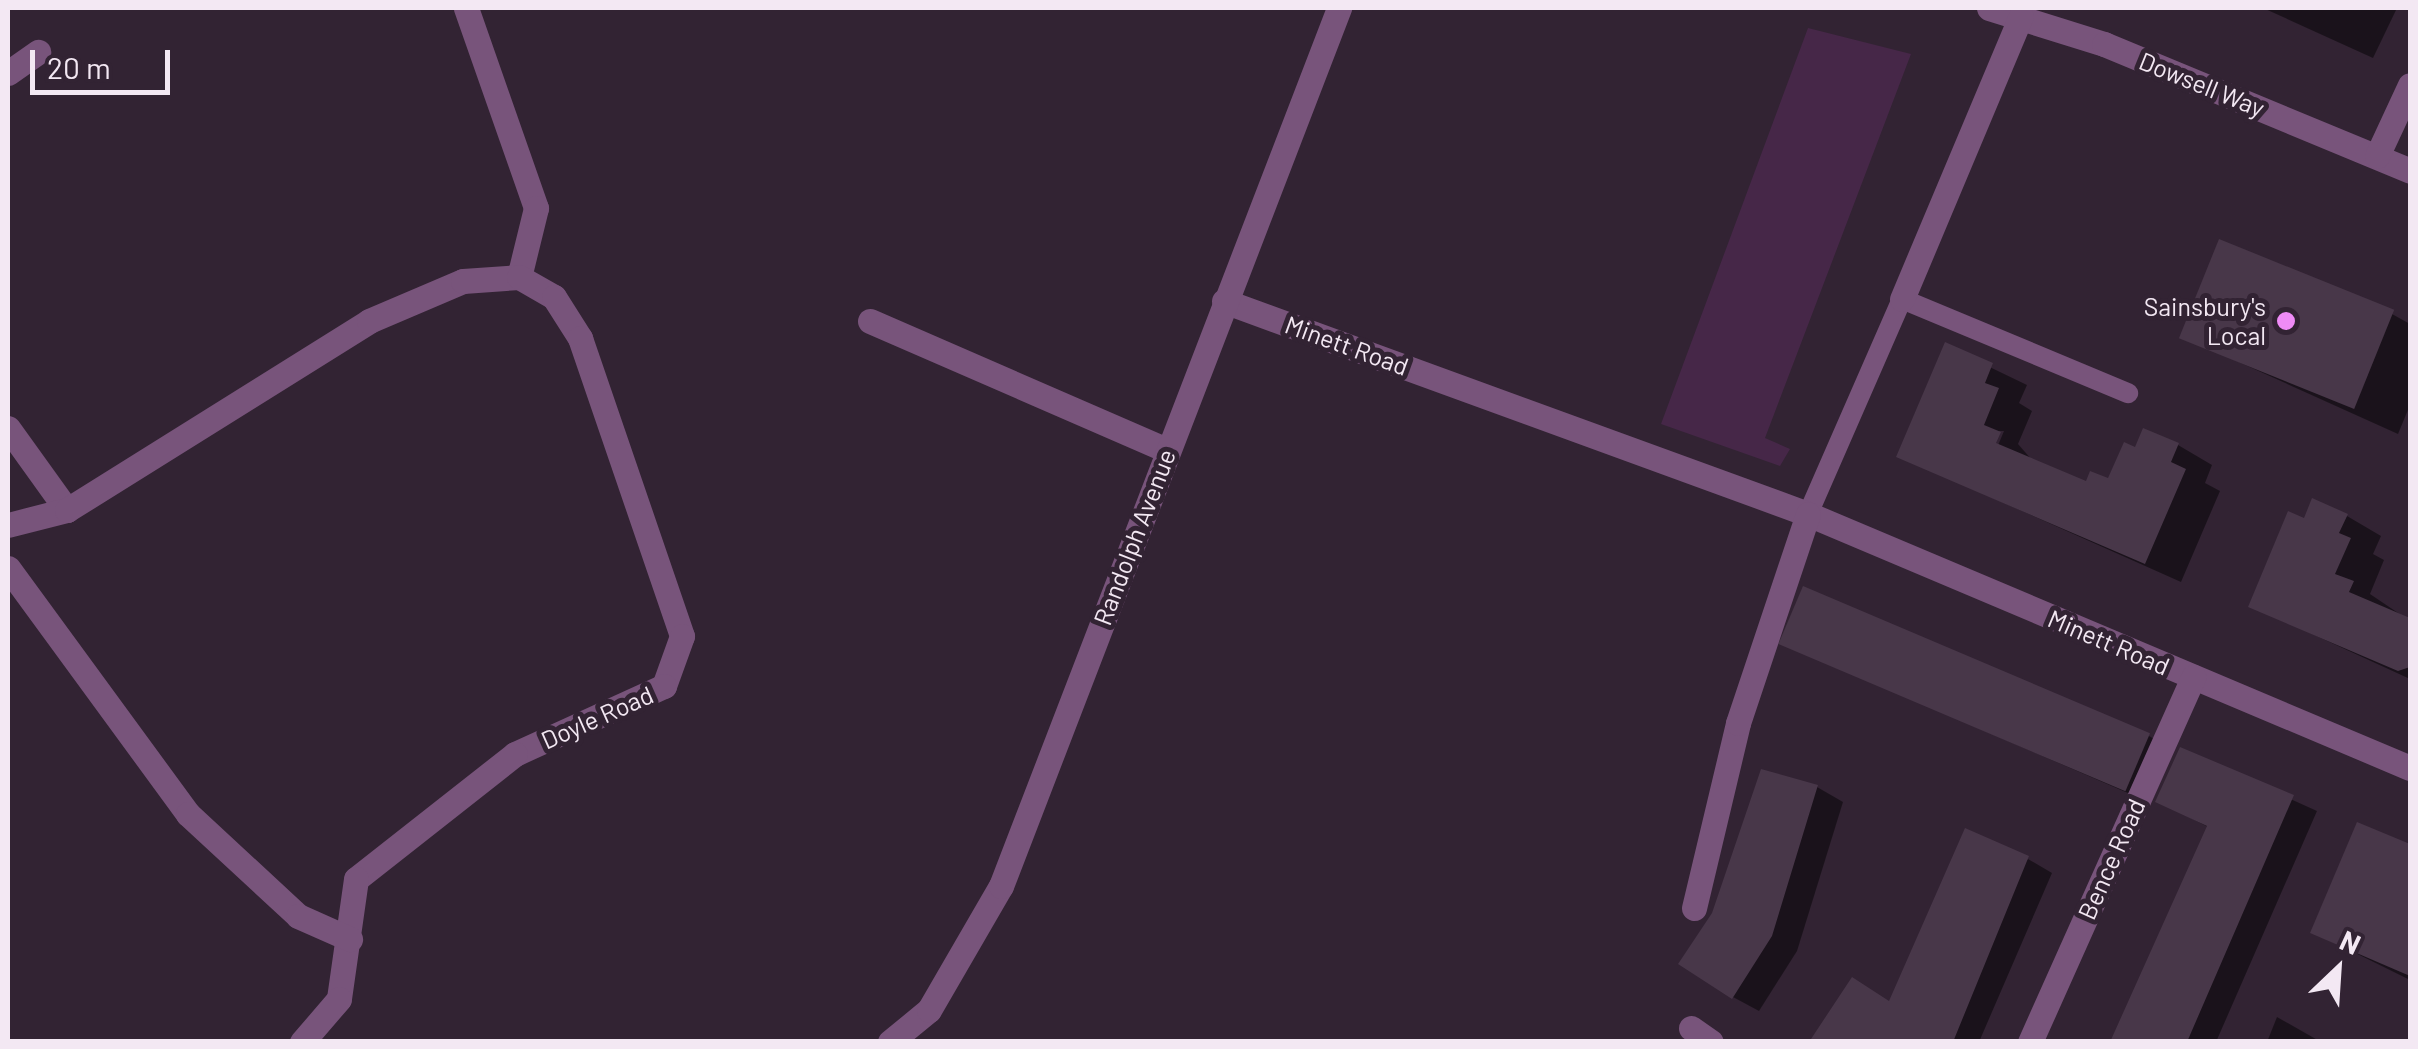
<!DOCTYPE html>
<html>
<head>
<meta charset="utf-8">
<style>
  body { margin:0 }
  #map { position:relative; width:2418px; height:1049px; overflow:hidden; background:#322333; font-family:Barlow,sans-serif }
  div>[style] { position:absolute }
  .green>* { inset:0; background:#462748 }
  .shadow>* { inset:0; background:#0007 }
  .building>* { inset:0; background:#483749; transform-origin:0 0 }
  .lane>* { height:20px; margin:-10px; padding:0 10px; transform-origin:10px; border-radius:10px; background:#78547b }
  .street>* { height:25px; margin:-12.5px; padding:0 12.5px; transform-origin:12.5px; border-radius:12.5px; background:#78547b }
  .dots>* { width:28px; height:28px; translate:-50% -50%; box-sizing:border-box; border:5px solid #322333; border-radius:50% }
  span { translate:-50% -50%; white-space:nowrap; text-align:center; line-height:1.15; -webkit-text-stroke:10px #322333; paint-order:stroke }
  .street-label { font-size:25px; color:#f3e8f3 }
  .poi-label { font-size:25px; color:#f3e8f3 }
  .right { translate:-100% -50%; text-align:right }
  .frame { position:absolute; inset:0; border:10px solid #f3e8f3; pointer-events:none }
  .north { position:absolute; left:2288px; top:919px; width:100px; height:100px; -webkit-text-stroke:8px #322333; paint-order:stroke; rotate:25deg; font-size:28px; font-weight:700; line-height:40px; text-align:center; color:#f3e8f3 }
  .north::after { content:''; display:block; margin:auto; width:35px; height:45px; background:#f3e8f3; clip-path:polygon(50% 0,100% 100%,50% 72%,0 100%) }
  .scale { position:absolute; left:30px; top:50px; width:140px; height:45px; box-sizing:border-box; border:5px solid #f3e8f3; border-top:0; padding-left:12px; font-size:30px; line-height:35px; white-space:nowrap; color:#f3e8f3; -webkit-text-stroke:8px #322333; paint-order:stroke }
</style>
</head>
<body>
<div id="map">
  <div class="green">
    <div style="clip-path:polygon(1808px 28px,1911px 54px,1765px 438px,1790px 449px,1780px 466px,1661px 424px)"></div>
  </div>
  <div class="shadow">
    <div style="clip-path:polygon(2263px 8px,2397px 8px,2373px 58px)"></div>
    <div style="clip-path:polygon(2392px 314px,2410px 324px,2410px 405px,2398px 434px,2181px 336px)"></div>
    <div style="clip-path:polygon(evenodd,1946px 346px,2027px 385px,2019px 403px,2032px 411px,2018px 444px,2032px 460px,2087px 484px,2110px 482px,2136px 450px,2178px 445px,2212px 465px,2205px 483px,2220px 491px,2181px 582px,1899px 456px,1946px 346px,1998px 431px,2004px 431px,1994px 455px,1989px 453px,1998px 431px)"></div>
    <div style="clip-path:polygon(2347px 516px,2381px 536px,2373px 554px,2384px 560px,2370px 594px,2410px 621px,2410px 679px,2251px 606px,2305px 522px)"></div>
    <div style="clip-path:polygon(1784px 644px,2149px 736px,2174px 751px,2151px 803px)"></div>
    <div style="clip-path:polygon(2181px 750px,2317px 811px,2216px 1042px,2113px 1042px,2210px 828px,2158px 801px)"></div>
    <div style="clip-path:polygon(1817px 787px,1843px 802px,1797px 951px,1759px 1011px,1733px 997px,1714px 914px)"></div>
    <div style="clip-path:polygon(2358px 825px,2410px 846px,2410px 980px,2313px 932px)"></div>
    <div style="clip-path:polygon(2028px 859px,2052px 873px,1979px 1042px,1812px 1042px,1891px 1003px)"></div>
    <div style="clip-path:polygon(2277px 1017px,2321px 1042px,2267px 1042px)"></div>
  </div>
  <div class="building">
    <div style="left:2219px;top:239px;width:189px;height:107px;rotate:22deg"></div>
    <div style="clip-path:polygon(1945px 342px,1993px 363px,1985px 383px,1999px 388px,1984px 425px,2001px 432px,1996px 443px,2086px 481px,2090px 471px,2108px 478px,2124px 442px,2135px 447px,2143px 428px,2179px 443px,2171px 462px,2186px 469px,2145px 564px,1896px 457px)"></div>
    <div style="clip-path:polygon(2312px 498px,2348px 514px,2339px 533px,2351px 538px,2335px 574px,2354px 581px,2349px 592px,2410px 618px,2410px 667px,2398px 671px,2248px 607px,2288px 511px,2304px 518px)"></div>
    <div style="left:1803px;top:586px;width:377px;height:63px;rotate:23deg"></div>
    <div style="clip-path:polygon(2180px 747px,2294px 795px,2187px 1042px,2110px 1042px,2207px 826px,2155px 802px)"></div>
    <div style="clip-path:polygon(1761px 769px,1818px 785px,1772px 936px,1732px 999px,1678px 964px,1712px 913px)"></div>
    <div style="clip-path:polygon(2357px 822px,2410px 844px,2410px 976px,2310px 933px)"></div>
    <div style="clip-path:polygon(1965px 828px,2029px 856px,1953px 1042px,1809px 1042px,1852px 977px,1889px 1001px)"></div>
  </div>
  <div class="lane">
    <div style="left:1808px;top:514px;width:235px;rotate:-66.4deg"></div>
    <div style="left:1902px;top:299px;width:245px;rotate:22.6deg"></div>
  </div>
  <div class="street">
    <div style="left:466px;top:8px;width:212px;rotate:70.7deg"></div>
    <div style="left:536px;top:208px;width:71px;rotate:103.8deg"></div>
    <div style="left:1989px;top:8px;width:121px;rotate:17.4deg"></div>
    <div style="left:2104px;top:44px;width:331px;rotate:22.5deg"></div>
    <div style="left:8px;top:73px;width:37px;rotate:-35deg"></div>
    <div style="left:2377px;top:156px;width:78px;rotate:-65.1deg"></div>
    <div style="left:1902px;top:299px;width:307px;rotate:-67.2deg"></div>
    <div style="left:1224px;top:301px;width:622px;rotate:20.04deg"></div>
    <div style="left:1808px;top:514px;width:653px;rotate:22.88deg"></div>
    <div style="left:870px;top:321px;width:324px;rotate:23.5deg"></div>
    <div style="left:8px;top:428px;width:101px;rotate:54.3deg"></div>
    <div style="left:8px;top:525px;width:61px;rotate:-14.3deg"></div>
    <div style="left:67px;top:510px;width:356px;rotate:-32deg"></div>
    <div style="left:369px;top:321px;width:102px;rotate:-23.1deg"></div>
    <div style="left:463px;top:281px;width:56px;rotate:-4.1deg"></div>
    <div style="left:519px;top:277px;width:40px;rotate:29.7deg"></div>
    <div style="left:554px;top:297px;width:49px;rotate:57.6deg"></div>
    <div style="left:580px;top:338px;width:315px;rotate:71.1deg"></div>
    <div style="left:682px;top:636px;width:53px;rotate:109.8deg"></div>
    <div style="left:664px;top:686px;width:164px;rotate:155.5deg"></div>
    <div style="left:515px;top:754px;width:202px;rotate:141.8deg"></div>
    <div style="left:356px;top:879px;width:121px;rotate:98.1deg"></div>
    <div style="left:339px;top:999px;width:57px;rotate:130.7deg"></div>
    <div style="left:8px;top:568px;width:305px;rotate:53.8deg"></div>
    <div style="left:188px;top:814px;width:150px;rotate:42.8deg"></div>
    <div style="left:298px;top:916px;width:57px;rotate:23.9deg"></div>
    <div style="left:1694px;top:908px;width:190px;rotate:-76.6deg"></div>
    <div style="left:1738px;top:723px;width:220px;rotate:-71.5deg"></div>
    <div style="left:1691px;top:1028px;width:24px;rotate:35deg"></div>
    <div style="left:890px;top:1042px;width:50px;rotate:-39.4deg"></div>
    <div style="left:929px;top:1010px;width:143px;rotate:-59.9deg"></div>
    <div style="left:1001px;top:886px;width:941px;rotate:-68.94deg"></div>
    <div style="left:2030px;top:1042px;width:400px;rotate:-65.9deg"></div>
  </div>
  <div class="dots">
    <div style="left:2286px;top:321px;background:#ef8bf6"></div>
  </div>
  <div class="street-label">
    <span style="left:2202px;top:84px;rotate:22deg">Dowsell Way</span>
    <span style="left:1347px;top:345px;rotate:20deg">Minett Road</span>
    <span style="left:1134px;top:537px;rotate:-69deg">Randolph Avenue</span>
    <span style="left:2109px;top:642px;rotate:23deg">Minett Road</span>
    <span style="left:597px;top:717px;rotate:-24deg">Doyle Road</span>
    <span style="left:2111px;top:859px;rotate:-66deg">Bence Road</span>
  </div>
  <div class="poi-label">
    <span class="right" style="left:2266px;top:321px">Sainsbury's<br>Local</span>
  </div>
  <div class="frame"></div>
  <div class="north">N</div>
  <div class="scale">20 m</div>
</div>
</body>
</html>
